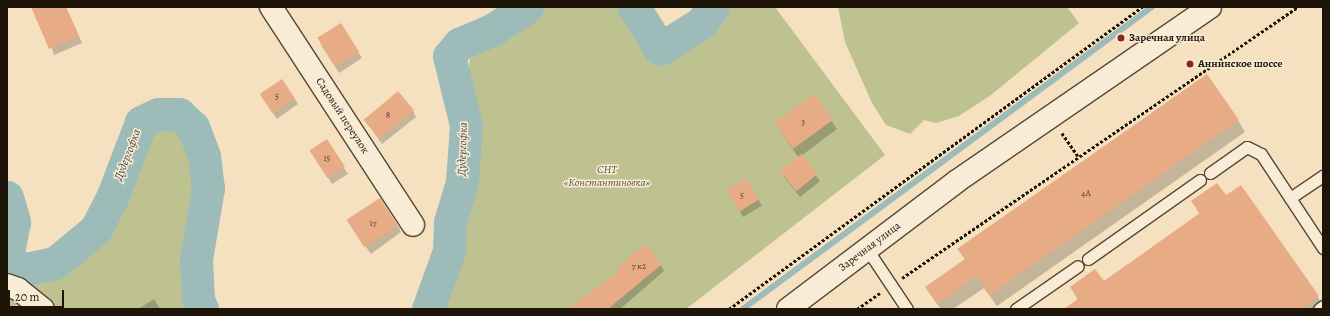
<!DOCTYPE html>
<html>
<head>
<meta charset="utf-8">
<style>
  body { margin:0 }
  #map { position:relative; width:1330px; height:316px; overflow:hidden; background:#f5e1c0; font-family:Alegreya,serif }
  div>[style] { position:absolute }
  .green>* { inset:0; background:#bec291 }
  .shadow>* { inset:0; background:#0003; transform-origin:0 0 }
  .stream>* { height:5.5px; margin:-2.75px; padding:0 2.75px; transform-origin:2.75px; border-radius:2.75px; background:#9dbcb9 }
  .river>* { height:33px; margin:-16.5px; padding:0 16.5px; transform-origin:16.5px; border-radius:16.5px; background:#9dbcb9 }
  .building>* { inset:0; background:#e7ac85; transform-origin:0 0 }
  .path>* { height:2.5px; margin-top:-1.25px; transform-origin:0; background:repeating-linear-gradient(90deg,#1e1408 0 3px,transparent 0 5px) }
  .roads { filter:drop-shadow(1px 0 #544736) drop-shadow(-1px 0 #544736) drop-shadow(0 1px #544736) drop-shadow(0 -1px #544736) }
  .lane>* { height:11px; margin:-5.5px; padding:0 5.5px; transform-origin:5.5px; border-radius:5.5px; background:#f8ecd6 }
  .street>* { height:22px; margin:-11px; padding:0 11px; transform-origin:11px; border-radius:11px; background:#f8ecd6 }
  .secondary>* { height:22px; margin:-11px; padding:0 11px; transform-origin:11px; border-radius:11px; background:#f8ecd6 }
  .dots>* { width:11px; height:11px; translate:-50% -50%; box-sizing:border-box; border:2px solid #f8ecd6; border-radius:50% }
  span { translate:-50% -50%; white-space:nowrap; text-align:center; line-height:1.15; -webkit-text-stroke:3px #f8ecd6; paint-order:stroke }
  .number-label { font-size:9px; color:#503a27 }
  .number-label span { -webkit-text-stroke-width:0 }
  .poi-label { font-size:11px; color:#1e1408; font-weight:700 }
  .left { translate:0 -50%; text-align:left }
  .street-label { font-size:11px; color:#1e1408 }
  .park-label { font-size:11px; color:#565138; font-style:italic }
  .water-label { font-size:12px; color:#4a4f46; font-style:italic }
  .frame { position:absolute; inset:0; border:8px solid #1e1408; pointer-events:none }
  .scale { position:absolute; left:8px; top:290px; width:56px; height:18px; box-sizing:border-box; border:2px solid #1e1408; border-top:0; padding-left:5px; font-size:12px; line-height:14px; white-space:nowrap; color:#1e1408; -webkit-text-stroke:3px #f8ecd6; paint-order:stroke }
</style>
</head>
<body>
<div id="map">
  <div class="green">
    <div style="clip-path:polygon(538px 7px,621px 7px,645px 48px,668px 61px,701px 36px,727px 7px,775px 7px,885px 155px,686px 309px,438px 309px,469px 206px,481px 130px,468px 80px,470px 57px)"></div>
    <div style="clip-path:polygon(838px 7px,1067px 7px,1079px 23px,991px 95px,959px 116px,936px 123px,924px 120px,910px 134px,886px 125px,872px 103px,845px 42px)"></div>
    <div style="clip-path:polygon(164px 121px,180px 124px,194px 143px,203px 188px,191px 251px,189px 300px,193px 309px,7px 309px,7px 269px,41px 276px,73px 259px,112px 220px,148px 129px)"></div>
  </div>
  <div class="shadow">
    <div style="clip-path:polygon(39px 7px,66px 7px,82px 43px,54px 55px)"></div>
    <div style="clip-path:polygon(321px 45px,358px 52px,362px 58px,339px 73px)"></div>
    <div style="clip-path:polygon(814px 95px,837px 129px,801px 156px,820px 181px,800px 197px,784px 177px,798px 157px,775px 123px)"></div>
    <div style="clip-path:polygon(294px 98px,298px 104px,277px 119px,265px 101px)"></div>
    <div style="clip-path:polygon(413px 111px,416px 117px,382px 144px,364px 119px)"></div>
    <div style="clip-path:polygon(1238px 120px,1245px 132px,997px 306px,984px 288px,953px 309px,941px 309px,934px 299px,965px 260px,959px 249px)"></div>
    <div style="clip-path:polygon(326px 140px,348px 174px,332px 184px,314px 156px)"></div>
    <div style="left:746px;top:179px;width:31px;height:22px;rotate:59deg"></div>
    <div style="clip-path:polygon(1240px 186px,1318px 297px,1323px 309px,1066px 309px,1078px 300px,1071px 287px,1104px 282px,1200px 215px,1193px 202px,1226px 197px)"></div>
    <div style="clip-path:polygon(398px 226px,401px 232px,371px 254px,352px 227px)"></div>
    <div style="clip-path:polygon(661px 265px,664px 271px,620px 309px,581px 309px)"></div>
    <div style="clip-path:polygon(154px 299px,160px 309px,138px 309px)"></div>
  </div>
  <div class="stream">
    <div style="left:743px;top:309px;width:508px;rotate:-36.44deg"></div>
  </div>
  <div class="river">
    <div style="left:634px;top:7px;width:49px;rotate:58.2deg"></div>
    <div style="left:660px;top:49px;width:49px;rotate:-32.4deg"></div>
    <div style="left:701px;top:23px;width:20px;rotate:-53deg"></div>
    <div style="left:7px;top:197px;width:26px;rotate:74deg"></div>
    <div style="left:14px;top:222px;width:36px;rotate:101deg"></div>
    <div style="left:7px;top:264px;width:20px;rotate:15deg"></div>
    <div style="left:26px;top:269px;width:30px;rotate:-12deg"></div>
    <div style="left:55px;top:263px;width:53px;rotate:-39.7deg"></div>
    <div style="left:96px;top:229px;width:35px;rotate:-63deg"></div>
    <div style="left:112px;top:198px;width:81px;rotate:-69.1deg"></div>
    <div style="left:141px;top:122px;width:19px;rotate:-25deg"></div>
    <div style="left:158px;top:114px;width:21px"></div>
    <div style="left:179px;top:114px;width:19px;rotate:43deg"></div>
    <div style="left:193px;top:127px;width:31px;rotate:69deg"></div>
    <div style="left:204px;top:156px;width:32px;rotate:83deg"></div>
    <div style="left:208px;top:188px;width:72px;rotate:99.6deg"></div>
    <div style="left:196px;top:259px;width:40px;rotate:87.1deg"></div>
    <div style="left:198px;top:299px;width:11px;rotate:68deg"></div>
    <div style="left:428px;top:309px;width:62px;rotate:-70.1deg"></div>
    <div style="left:449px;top:251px;width:29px;rotate:-88deg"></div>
    <div style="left:450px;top:222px;width:42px;rotate:-73.3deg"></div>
    <div style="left:462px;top:182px;width:57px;rotate:-86deg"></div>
    <div style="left:466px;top:125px;width:71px;rotate:-103.8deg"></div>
    <div style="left:449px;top:56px;width:16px;rotate:-50deg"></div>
    <div style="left:459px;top:44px;width:36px;rotate:-23deg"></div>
    <div style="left:492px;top:30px;width:42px;rotate:-33.3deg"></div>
  </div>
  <div class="building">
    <div style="clip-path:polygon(31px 7px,66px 7px,79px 36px,49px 49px)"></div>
    <div style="left:341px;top:23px;width:34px;height:28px;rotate:58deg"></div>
    <div style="clip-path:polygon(1207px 74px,1239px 120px,990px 295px,977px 276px,937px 304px,925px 287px,965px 259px,957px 249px)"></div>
    <div style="left:282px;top:79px;width:23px;height:27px;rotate:56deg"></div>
    <div style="left:398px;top:91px;width:25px;height:45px;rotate:50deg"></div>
    <div style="left:814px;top:94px;width:32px;height:49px;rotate:54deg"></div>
    <div style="left:327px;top:139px;width:33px;height:21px;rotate:57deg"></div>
    <div style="left:801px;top:154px;width:26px;height:27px;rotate:51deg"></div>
    <div style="left:746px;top:178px;width:25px;height:23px;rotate:58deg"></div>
    <div style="clip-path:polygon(1217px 183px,1226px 195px,1241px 185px,1319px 296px,1301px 309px,1064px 309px,1078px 299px,1070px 287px,1095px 269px,1104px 281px,1200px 213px,1191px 201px)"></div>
    <div style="left:380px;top:198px;width:33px;height:40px;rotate:57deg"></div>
    <div style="clip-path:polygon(645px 244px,662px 264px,608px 309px,568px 309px,619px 271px,617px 268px)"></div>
  </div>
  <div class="path">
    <div style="left:1062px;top:133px;width:28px;rotate:55deg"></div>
    <div style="left:902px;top:278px;width:480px;rotate:-34.4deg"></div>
    <div style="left:729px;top:309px;width:512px;rotate:-36.18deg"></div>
    <div style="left:857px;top:309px;width:28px;rotate:-35deg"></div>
  </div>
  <div class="roads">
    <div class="lane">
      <div style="left:1210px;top:173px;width:45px;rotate:-35.1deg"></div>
      <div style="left:1247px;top:147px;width:16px;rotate:27deg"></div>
      <div style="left:1261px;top:154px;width:113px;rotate:56.6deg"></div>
      <div style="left:1290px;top:198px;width:40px;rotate:-34deg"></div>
      <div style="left:867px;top:249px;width:72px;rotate:56.3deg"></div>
      <div style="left:1088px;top:259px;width:137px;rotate:-35.2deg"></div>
      <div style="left:1016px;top:309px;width:75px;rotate:-34.7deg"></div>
      <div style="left:1319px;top:309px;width:5px;rotate:-37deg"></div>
    </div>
    <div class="street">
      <div style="left:271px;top:7px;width:260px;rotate:56.9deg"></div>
      <div style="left:7px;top:285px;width:12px;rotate:20deg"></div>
      <div style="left:18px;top:289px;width:32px;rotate:39deg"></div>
    </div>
    <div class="secondary">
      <div style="left:788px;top:309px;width:212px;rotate:-37.1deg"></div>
      <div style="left:957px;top:181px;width:307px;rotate:-34.5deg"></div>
    </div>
  </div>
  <div class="dots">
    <div style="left:1121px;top:38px;background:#8f2418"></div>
    <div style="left:1190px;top:64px;background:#8f2418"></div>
  </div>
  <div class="number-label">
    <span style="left:277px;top:96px">5</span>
    <span style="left:388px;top:115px">8</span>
    <span style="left:803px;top:122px">3</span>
    <span style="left:327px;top:158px">15</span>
    <span style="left:1086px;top:193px">4А</span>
    <span style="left:742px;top:195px">5</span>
    <span style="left:373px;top:223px">17</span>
    <span style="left:639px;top:266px">7 к2</span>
  </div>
  <div class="poi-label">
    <span class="left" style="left:1129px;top:38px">Заречная улица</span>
    <span class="left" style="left:1198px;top:64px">Аннинское шоссе</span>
  </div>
  <div class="street-label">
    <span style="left:342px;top:116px;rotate:57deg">Садовый переулок</span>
    <span style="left:870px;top:247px;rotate:-37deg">Заречная улица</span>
  </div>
  <div class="park-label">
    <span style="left:607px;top:177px">СНТ<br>«Константиновка»</span>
  </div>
  <div class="water-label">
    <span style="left:463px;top:149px;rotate:-88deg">Дудергофка</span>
    <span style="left:128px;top:155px;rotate:-69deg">Дудергофка</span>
  </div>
  <div class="frame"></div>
  <div class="scale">20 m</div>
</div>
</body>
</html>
